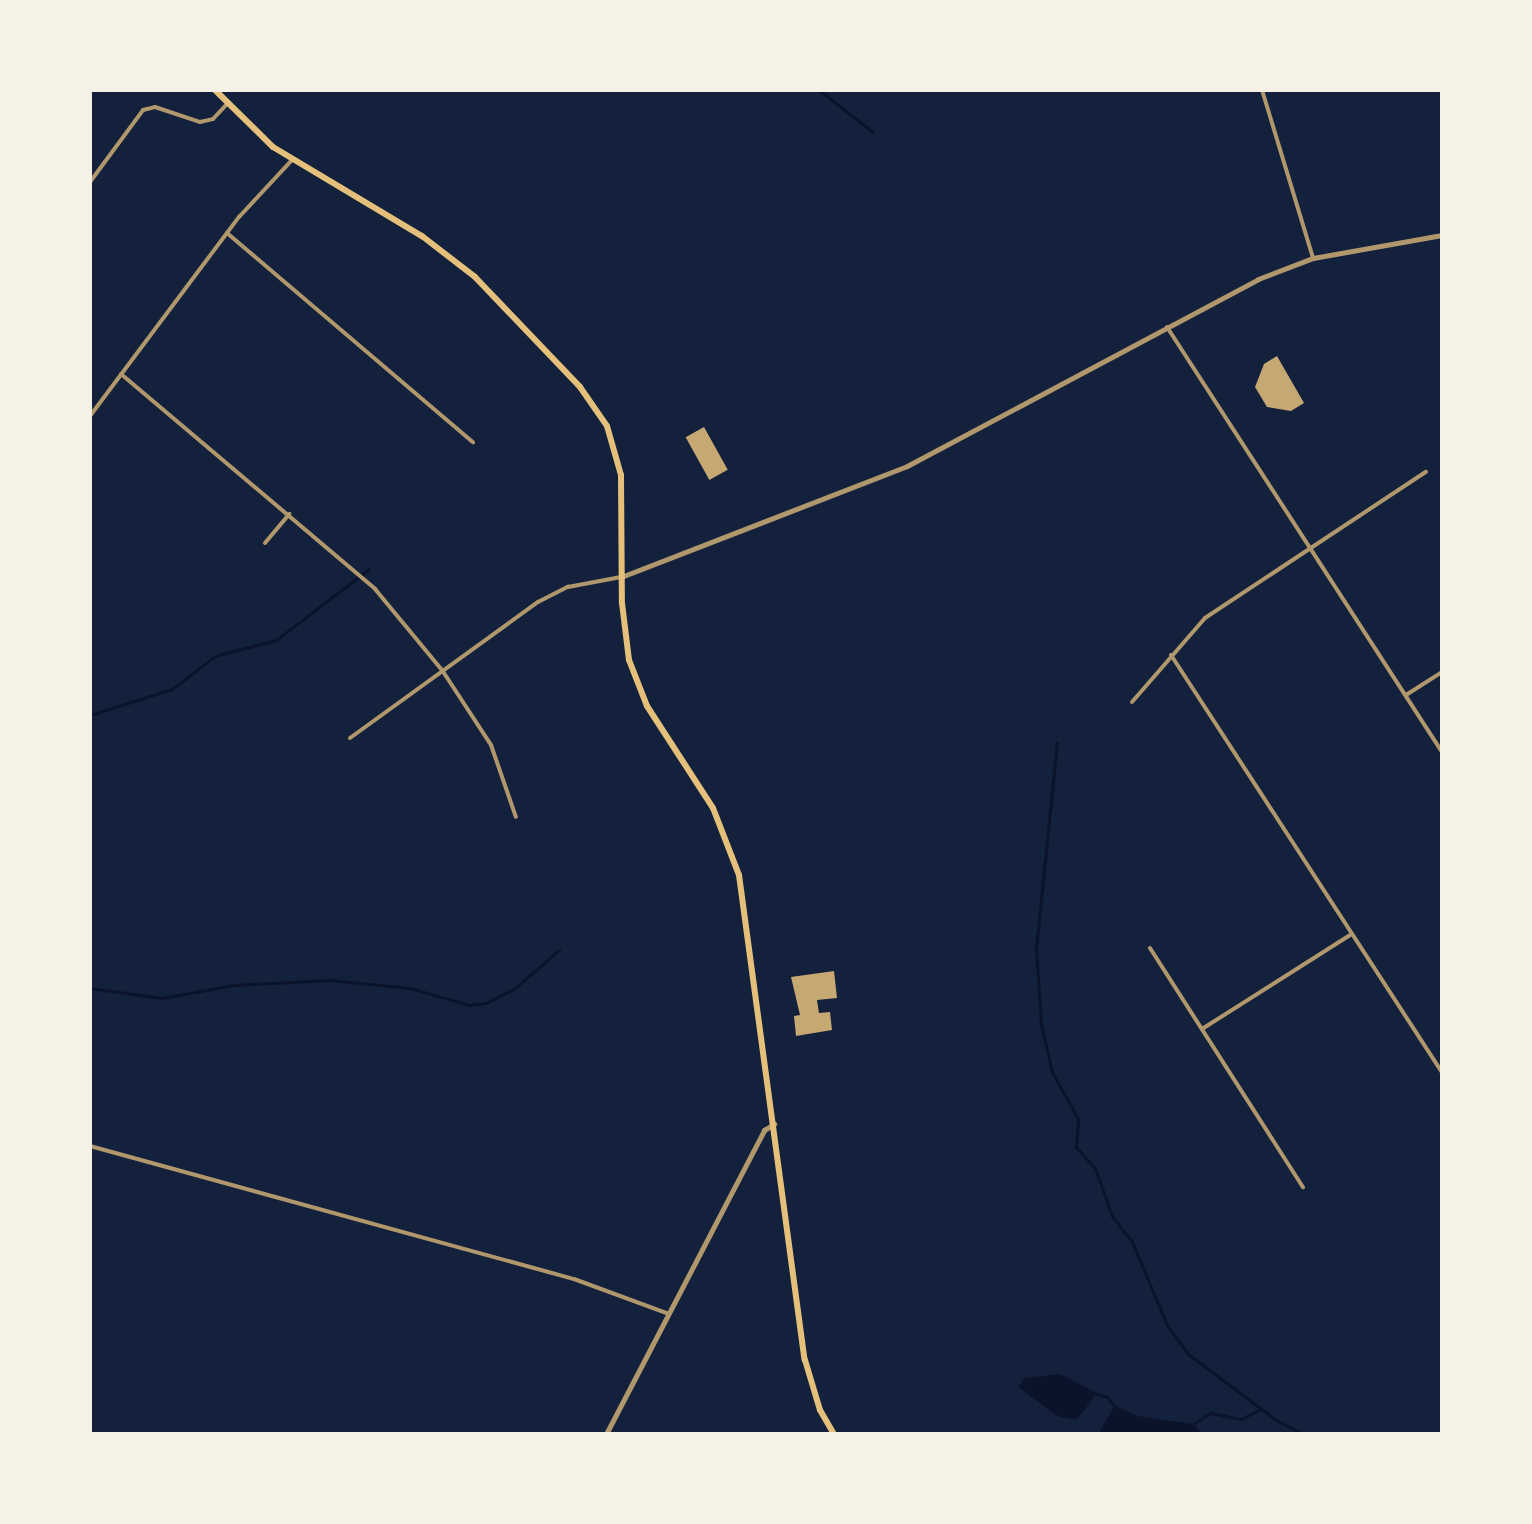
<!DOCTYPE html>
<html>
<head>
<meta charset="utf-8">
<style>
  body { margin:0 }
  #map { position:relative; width:1532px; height:1524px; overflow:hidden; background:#14213d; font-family:"Titillium Web",sans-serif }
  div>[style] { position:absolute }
  .water>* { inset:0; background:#0b132b }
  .stream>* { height:3px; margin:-1.5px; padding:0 1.5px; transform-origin:1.5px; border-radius:1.5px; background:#0b132b }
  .building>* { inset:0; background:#c6a872; transform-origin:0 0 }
  .minor>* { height:4px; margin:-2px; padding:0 2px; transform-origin:2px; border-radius:2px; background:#b1986c }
  .tertiary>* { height:5px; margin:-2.5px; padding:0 2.5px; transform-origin:2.5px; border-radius:2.5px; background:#b1986c }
  .secondary>* { height:6px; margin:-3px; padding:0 3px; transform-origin:3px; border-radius:3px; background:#e5c07b }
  span { translate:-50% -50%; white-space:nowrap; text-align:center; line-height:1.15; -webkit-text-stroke:6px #f6f1e7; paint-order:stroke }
  .frame { position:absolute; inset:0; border:92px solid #f6f1e7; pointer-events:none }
</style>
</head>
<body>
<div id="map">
  <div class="water">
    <div style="clip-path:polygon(1060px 1374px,1097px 1393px,1077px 1420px,1057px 1416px,1018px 1387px,1025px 1378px)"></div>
    <div style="clip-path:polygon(1115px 1405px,1137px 1416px,1193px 1424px,1203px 1434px,1098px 1434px)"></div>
  </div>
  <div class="stream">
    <div style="left:819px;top:90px;width:68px;rotate:37.9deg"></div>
    <div style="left:90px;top:715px;width:86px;rotate:-17.6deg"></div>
    <div style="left:172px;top:689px;width:54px;rotate:-37.5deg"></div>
    <div style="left:215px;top:656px;width:63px;rotate:-14.7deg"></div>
    <div style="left:276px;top:640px;width:117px;rotate:-37.4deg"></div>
    <div style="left:1057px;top:742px;width:209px;rotate:95.8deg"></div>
    <div style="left:1036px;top:950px;width:74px;rotate:86.1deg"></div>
    <div style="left:1041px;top:1024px;width:49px;rotate:77.1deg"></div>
    <div style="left:1052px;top:1072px;width:54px;rotate:61deg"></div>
    <div style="left:1078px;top:1119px;width:28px;rotate:94deg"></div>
    <div style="left:1076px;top:1147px;width:28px;rotate:48deg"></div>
    <div style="left:1095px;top:1168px;width:51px;rotate:70.5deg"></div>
    <div style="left:1112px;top:1216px;width:33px;rotate:52deg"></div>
    <div style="left:1132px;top:1242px;width:90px;rotate:67.1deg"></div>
    <div style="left:1167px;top:1325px;width:36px;rotate:54deg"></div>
    <div style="left:1188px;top:1354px;width:110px;rotate:36.9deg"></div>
    <div style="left:1276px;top:1420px;width:30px;rotate:27deg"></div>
    <div style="left:90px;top:988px;width:73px;rotate:7.9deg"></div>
    <div style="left:162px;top:998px;width:73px;rotate:-10.2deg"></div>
    <div style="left:234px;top:985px;width:96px;rotate:-3deg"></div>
    <div style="left:330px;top:980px;width:80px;rotate:5.7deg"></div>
    <div style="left:410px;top:988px;width:61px;rotate:16.1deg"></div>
    <div style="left:469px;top:1005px;width:17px;rotate:-7deg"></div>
    <div style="left:486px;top:1003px;width:31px;rotate:-27deg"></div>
    <div style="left:514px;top:989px;width:60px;rotate:-40.9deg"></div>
    <div style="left:1094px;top:1393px;width:14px;rotate:17deg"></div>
    <div style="left:1107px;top:1397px;width:14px;rotate:51deg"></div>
    <div style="left:1192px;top:1425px;width:22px;rotate:-34deg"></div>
    <div style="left:1210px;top:1413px;width:32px;rotate:11deg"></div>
    <div style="left:1241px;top:1419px;width:22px;rotate:-27deg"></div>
  </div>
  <div class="building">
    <div style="clip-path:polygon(1277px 356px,1304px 403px,1291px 411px,1267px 407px,1255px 387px,1264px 364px)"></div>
    <div style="left:704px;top:427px;width:49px;height:21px;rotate:61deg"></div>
    <div style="clip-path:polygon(834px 971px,837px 998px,817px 1000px,819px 1013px,830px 1012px,832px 1030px,796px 1036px,794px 1016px,800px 1015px,791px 977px)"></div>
  </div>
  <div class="minor">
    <div style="left:1262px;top:90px;width:176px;rotate:73.1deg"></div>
    <div style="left:90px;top:182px;width:89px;rotate:-53.6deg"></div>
    <div style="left:143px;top:110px;width:12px;rotate:-14deg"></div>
    <div style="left:155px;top:107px;width:47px;rotate:18.4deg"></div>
    <div style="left:200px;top:122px;width:13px;rotate:-13deg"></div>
    <div style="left:213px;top:119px;width:21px;rotate:-47deg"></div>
    <div style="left:227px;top:233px;width:323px;rotate:40.4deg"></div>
    <div style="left:1167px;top:327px;width:506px;rotate:57.09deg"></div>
    <div style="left:121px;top:374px;width:333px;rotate:40.2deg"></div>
    <div style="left:375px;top:589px;width:105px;rotate:50.4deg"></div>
    <div style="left:442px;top:670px;width:90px;rotate:56.8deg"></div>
    <div style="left:491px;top:745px;width:76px;rotate:70.9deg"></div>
    <div style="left:90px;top:416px;width:249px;rotate:-53.2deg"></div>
    <div style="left:239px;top:217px;width:78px;rotate:-47.1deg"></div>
    <div style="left:265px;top:543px;width:38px;rotate:-50deg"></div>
    <div style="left:1171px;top:655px;width:497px;rotate:57deg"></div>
    <div style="left:1406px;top:695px;width:43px;rotate:-32.6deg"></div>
    <div style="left:1132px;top:702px;width:111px;rotate:-49deg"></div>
    <div style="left:1205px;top:618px;width:265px;rotate:-33.5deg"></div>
    <div style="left:350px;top:738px;width:232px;rotate:-35.9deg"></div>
    <div style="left:538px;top:602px;width:34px;rotate:-27deg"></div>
    <div style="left:568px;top:587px;width:54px;rotate:-10.7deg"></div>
    <div style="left:1150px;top:948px;width:284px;rotate:57.4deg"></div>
    <div style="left:1202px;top:1029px;width:175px;rotate:-32.4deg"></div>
    <div style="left:90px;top:1146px;width:502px;rotate:15.37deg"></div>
    <div style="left:574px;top:1279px;width:101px;rotate:20.2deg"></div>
  </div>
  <div class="tertiary">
    <div style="left:621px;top:577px;width:307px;rotate:-21.2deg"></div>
    <div style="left:907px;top:466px;width:398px;rotate:-28deg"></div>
    <div style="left:1258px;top:279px;width:59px;rotate:-20.9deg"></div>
    <div style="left:1313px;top:258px;width:131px;rotate:-10.1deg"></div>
    <div style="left:606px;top:1434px;width:343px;rotate:-62.5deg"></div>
    <div style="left:764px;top:1130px;width:12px;rotate:-31deg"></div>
  </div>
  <div class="secondary">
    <div style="left:215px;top:90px;width:81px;rotate:44.5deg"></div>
    <div style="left:273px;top:147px;width:174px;rotate:30.9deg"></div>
    <div style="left:422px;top:236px;width:67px;rotate:37.7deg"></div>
    <div style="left:475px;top:277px;width:152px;rotate:46.3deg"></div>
    <div style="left:580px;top:387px;width:47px;rotate:55.3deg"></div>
    <div style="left:607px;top:426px;width:51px;rotate:74.1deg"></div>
    <div style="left:621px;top:475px;width:128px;rotate:89.6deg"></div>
    <div style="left:622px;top:603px;width:57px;rotate:83deg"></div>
    <div style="left:629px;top:660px;width:49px;rotate:68.6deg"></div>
    <div style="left:647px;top:706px;width:121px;rotate:57.1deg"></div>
    <div style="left:713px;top:808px;width:72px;rotate:68.8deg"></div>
    <div style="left:739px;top:875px;width:489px;rotate:82.3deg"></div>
    <div style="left:805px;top:1360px;width:52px;rotate:73.3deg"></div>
    <div style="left:820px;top:1410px;width:28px;rotate:60deg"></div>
  </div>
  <div class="frame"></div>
</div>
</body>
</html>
